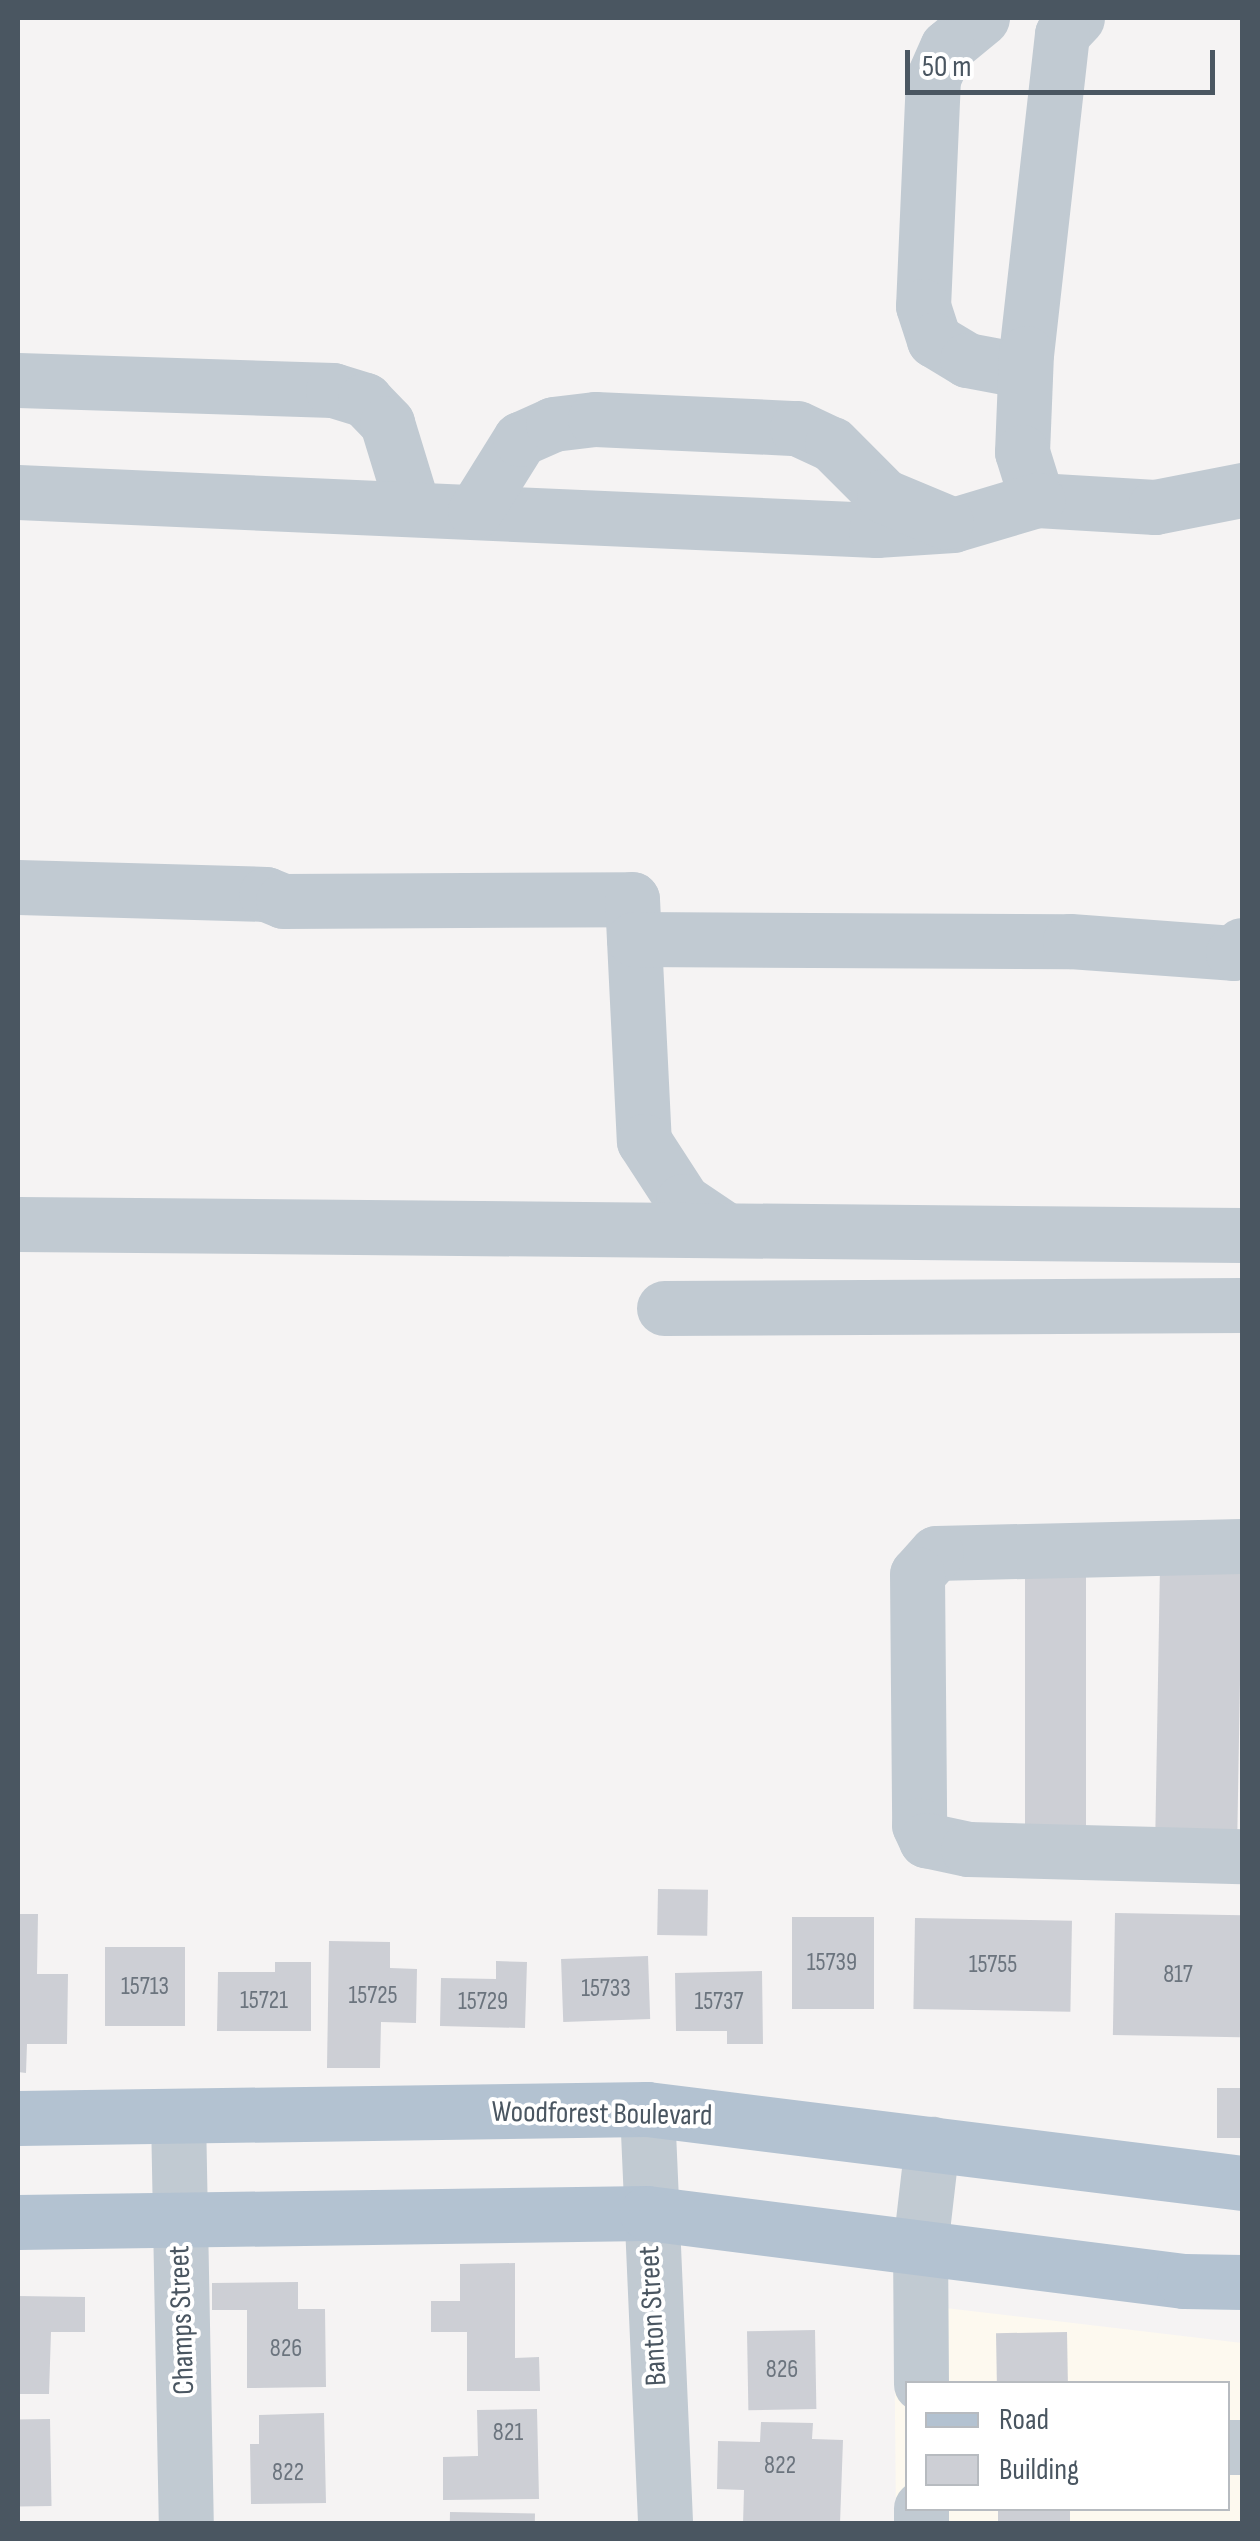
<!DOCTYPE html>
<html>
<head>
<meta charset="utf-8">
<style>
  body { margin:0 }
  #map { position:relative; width:1260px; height:2541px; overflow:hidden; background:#f5f3f3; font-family:"Sofia Sans Condensed",sans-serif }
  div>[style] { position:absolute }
  .commercial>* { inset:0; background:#fdf9ef }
  .building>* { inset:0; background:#cdcfd5; transform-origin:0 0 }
  .minor>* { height:55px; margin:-27.5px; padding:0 27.5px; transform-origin:27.5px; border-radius:27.5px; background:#c1cad2 }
  .major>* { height:55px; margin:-27.5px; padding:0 27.5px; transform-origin:27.5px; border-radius:27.5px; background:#b3c2d1 }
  span { translate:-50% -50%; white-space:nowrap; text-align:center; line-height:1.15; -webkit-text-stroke:8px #fff; paint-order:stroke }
  .number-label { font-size:25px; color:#6b747e }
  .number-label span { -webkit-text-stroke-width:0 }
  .street-label { font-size:30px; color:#4a5661 }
  .frame { position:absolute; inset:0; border:20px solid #4a5661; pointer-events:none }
  .legend { position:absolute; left:905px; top:2381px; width:325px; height:130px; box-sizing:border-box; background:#fff; border:2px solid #b7bbc0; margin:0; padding:12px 18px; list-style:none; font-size:30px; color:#4a5661 }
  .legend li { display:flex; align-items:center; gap:20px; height:50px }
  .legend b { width:50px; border:2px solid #b7bbc0 }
  .scale { position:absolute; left:905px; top:50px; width:310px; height:45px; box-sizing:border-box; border:5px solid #4a5661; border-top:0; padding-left:12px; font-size:30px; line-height:35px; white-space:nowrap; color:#4a5661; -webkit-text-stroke:8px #fff; paint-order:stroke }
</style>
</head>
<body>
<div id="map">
  <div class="commercial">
    <div style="clip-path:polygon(evenodd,894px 2302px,1242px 2343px,1242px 2523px,896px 2523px,894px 2302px,908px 2384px,1228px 2384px,1228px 2508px,908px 2508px,908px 2384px)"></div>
  </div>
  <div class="building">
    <div style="left:1160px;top:1565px;width:82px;height:270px;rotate:1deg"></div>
    <div style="left:1025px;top:1572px;width:61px;height:259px"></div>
    <div style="left:658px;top:1889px;width:50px;height:46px;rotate:1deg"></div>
    <div style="left:1115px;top:1913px;width:127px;height:122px;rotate:1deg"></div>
    <div style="clip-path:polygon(18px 1914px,38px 1914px,37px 1974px,68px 1974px,67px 2044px,27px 2044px,26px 2073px,18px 2072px)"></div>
    <div style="left:792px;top:1917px;width:82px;height:92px"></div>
    <div style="left:915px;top:1918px;width:157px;height:91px;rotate:1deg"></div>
    <div style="clip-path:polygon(329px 1941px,390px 1942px,390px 1968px,417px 1969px,416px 2023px,381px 2022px,380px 2068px,327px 2068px)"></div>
    <div style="left:185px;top:1947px;width:79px;height:80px;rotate:90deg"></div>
    <div style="left:648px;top:1956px;width:63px;height:87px;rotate:88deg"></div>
    <div style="clip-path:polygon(496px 1961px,527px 1962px,525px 2028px,440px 2026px,441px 1978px,496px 1979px)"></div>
    <div style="clip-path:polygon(275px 1962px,311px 1962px,311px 2031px,217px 2031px,218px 1972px,275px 1972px)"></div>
    <div style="clip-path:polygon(762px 1971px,763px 2044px,727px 2044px,727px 2031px,676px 2031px,675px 1973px)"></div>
    <div style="left:1217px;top:2088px;width:25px;height:50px"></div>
    <div style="clip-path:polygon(515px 2263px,515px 2358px,539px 2357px,540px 2391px,467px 2391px,467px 2332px,431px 2332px,431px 2301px,460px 2301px,460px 2264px)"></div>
    <div style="clip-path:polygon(298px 2282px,298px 2309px,325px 2309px,326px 2387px,247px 2388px,247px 2310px,212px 2310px,212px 2283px)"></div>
    <div style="clip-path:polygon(18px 2296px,85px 2297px,85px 2332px,51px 2332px,49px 2394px,18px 2394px)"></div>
    <div style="left:815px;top:2330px;width:79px;height:68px;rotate:89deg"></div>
    <div style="left:1067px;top:2332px;width:52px;height:71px;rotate:89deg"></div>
    <div style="clip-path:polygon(537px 2409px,539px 2499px,443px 2500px,443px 2457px,478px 2456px,477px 2410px)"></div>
    <div style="clip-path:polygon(324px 2413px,326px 2503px,251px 2504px,250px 2444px,259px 2444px,259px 2415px)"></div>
    <div style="left:50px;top:2419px;width:87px;height:32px;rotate:89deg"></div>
    <div style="clip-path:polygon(761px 2422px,813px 2423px,812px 2439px,843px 2440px,840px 2524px,743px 2524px,744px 2490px,717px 2489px,718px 2441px,760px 2442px)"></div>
    <div style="left:998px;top:2508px;width:72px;height:16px"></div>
    <div style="left:450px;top:2512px;width:85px;height:12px;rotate:1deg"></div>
  </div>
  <div class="minor">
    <div style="left:982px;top:18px;width:45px;rotate:140.4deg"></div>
    <div style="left:947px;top:47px;width:34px;rotate:114deg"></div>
    <div style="left:933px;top:78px;width:228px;rotate:92.5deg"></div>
    <div style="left:923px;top:306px;width:36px;rotate:72deg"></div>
    <div style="left:934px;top:340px;width:39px;rotate:31deg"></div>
    <div style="left:967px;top:360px;width:59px;rotate:10.7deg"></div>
    <div style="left:1077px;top:18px;width:22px;rotate:133deg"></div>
    <div style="left:1062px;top:34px;width:321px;rotate:96.4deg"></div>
    <div style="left:1026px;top:353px;width:99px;rotate:92.3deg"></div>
    <div style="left:1022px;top:452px;width:50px;rotate:72.6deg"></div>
    <div style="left:1037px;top:500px;width:118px;rotate:3.4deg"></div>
    <div style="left:1155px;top:507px;width:89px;rotate:-11.1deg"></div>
    <div style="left:18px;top:380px;width:315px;rotate:1.8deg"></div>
    <div style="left:333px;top:390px;width:34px;rotate:17deg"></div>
    <div style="left:365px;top:400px;width:32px;rotate:46deg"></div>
    <div style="left:387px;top:423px;width:89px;rotate:73deg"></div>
    <div style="left:18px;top:492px;width:859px;rotate:2.54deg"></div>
    <div style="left:876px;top:530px;width:77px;rotate:-3.7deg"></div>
    <div style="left:953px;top:525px;width:88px;rotate:-16.6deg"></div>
    <div style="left:475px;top:511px;width:85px;rotate:-58deg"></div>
    <div style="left:520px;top:439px;width:36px;rotate:-24deg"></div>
    <div style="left:553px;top:424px;width:42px;rotate:-6.8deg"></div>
    <div style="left:595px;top:419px;width:202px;rotate:2.6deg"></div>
    <div style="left:797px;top:428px;width:38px;rotate:25deg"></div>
    <div style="left:832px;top:444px;width:74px;rotate:45deg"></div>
    <div style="left:884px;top:496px;width:67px;rotate:22.8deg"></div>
    <div style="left:18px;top:887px;width:248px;rotate:1.6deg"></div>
    <div style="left:266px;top:894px;width:18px;rotate:22deg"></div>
    <div style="left:283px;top:901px;width:349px;rotate:-0.3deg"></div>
    <div style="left:632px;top:899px;width:242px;rotate:87.2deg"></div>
    <div style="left:644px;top:1141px;width:72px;rotate:57deg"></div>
    <div style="left:683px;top:1201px;width:52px;rotate:34deg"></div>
    <div style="left:634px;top:939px;width:436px;rotate:0.3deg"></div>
    <div style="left:1070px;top:941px;width:163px;rotate:4.2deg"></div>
    <div style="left:1233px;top:953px;width:12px;rotate:-42deg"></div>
    <div style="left:18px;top:1224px;width:1224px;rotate:0.51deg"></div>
    <div style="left:664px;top:1308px;width:578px;rotate:-0.3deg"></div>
    <div style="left:1242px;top:1546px;width:306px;rotate:178.7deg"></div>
    <div style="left:936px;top:1553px;width:28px;rotate:132deg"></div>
    <div style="left:917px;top:1574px;width:251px;rotate:89.5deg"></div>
    <div style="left:919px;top:1825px;width:17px;rotate:65deg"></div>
    <div style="left:926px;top:1840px;width:43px;rotate:12.1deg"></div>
    <div style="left:968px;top:1849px;width:274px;rotate:1.5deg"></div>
    <div style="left:647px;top:2109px;width:415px;rotate:87.5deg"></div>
    <div style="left:178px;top:2116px;width:408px;rotate:88.9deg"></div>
    <div style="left:921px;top:2384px;width:137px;rotate:-90.4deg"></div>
    <div style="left:920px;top:2247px;width:104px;rotate:-83.4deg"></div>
    <div style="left:1228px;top:2447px;width:14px"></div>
    <div style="left:921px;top:2508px;width:16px;rotate:90deg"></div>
  </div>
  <div class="major">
    <div style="left:18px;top:2118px;width:629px;rotate:-0.82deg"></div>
    <div style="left:647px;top:2109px;width:600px;rotate:7.09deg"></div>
    <div style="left:18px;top:2222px;width:629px;rotate:-0.82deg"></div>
    <div style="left:647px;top:2213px;width:541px;rotate:7.22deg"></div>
    <div style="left:1184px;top:2281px;width:58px;rotate:1deg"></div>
  </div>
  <div class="number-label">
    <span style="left:832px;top:1963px">15739</span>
    <span style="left:993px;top:1965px">15755</span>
    <span style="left:1178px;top:1975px">817</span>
    <span style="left:145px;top:1987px">15713</span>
    <span style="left:606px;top:1989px">15733</span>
    <span style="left:373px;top:1996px">15725</span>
    <span style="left:264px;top:2001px">15721</span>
    <span style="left:483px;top:2002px">15729</span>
    <span style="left:719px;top:2002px">15737</span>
    <span style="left:286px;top:2349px">826</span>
    <span style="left:782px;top:2370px">826</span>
    <span style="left:508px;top:2433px">821</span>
    <span style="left:780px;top:2466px">822</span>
    <span style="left:288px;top:2473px">822</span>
  </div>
  <div class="street-label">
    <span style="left:602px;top:2114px;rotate:1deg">Woodforest Boulevard</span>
    <span style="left:653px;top:2316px;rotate:-93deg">Banton Street</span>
    <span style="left:182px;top:2320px;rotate:-92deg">Champs Street</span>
  </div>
  <div class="frame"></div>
  <ul class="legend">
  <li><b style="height:12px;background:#b3c2d1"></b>Road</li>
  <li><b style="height:28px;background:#cdcfd5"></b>Building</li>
  </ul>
  <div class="scale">50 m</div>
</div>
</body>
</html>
